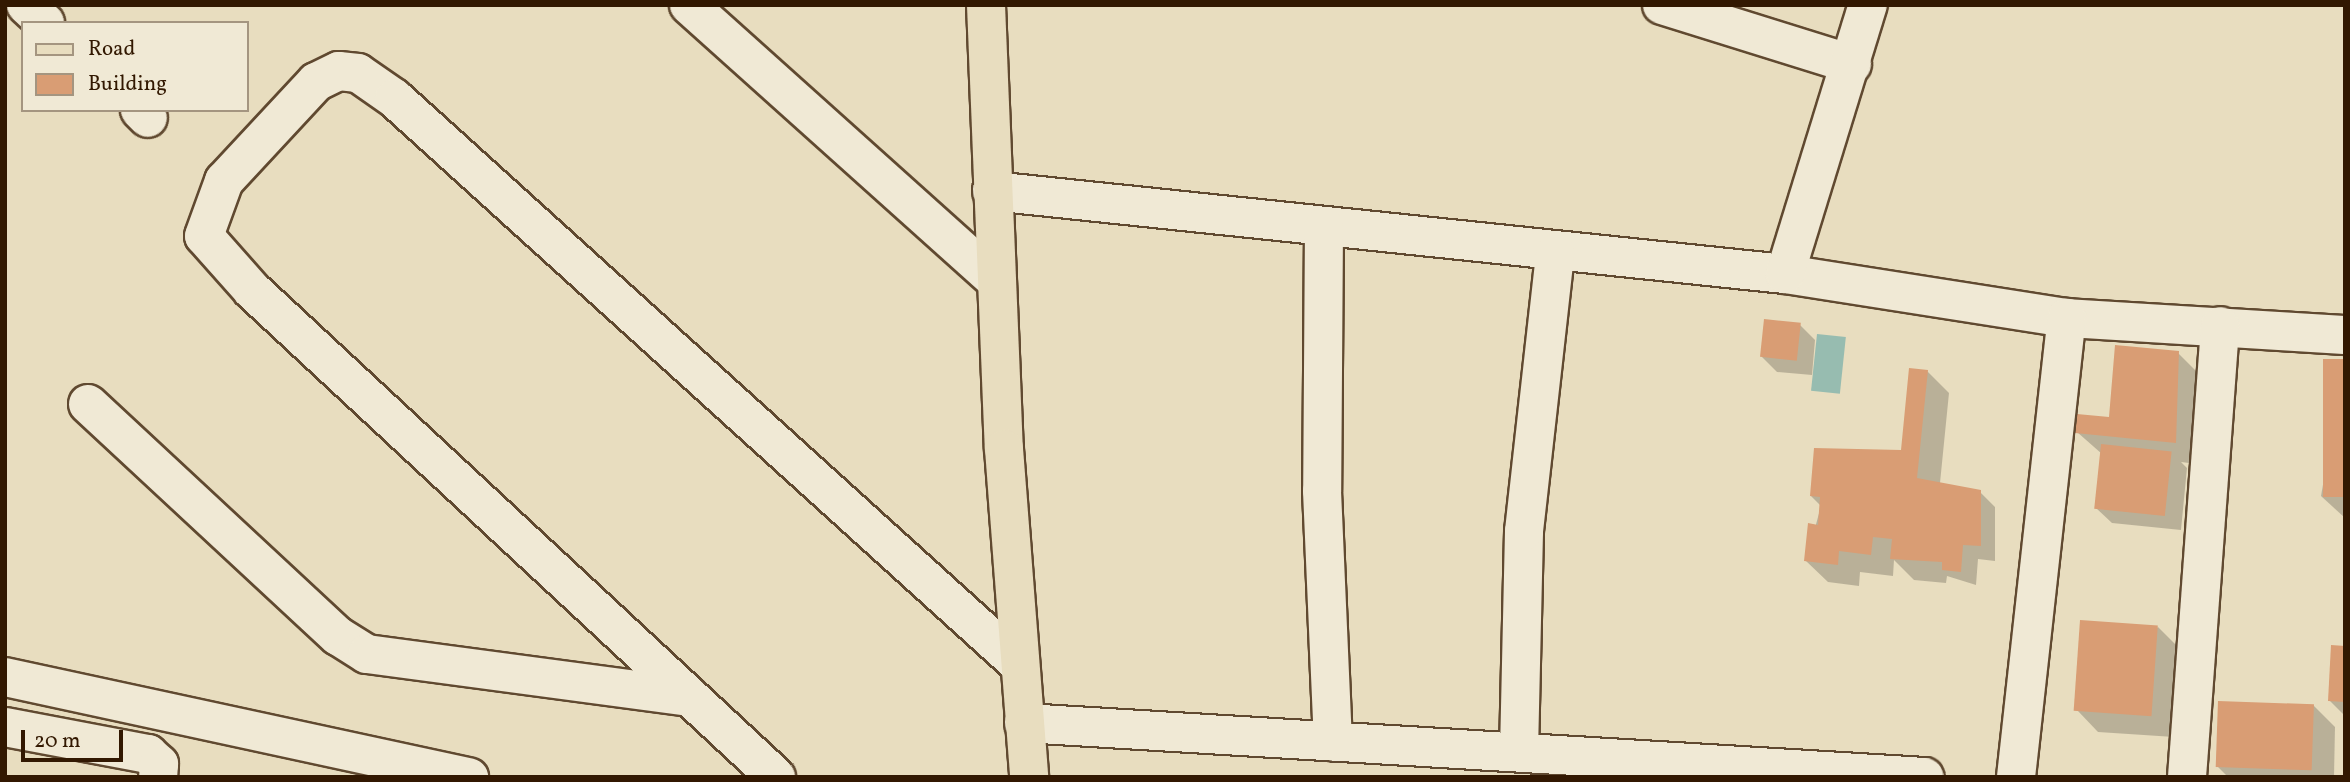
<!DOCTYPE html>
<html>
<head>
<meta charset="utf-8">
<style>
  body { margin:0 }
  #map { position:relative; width:2350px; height:782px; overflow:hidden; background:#e8ddbf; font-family:Vollkorn,serif }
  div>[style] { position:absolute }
  .water>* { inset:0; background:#97bcb0; transform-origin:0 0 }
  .shadow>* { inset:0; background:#0003 }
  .building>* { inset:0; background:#d99d74; transform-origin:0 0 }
  .roads { filter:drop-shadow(2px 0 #604930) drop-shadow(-2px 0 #604930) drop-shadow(0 2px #604930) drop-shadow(0 -2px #604930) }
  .minor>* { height:38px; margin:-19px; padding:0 19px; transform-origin:19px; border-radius:19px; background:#f0e9d5 }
  .major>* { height:38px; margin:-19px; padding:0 19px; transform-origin:19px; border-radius:19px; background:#e8ddbf }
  span { translate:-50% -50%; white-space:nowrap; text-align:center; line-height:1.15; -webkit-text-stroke:5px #f0e9d5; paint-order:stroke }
  .frame { position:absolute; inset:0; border:7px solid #321801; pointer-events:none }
  .legend { position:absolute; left:21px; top:21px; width:228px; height:91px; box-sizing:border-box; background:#f0e9d5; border:2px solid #a49580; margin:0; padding:9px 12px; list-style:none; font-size:21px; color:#321801 }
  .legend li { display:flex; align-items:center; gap:14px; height:35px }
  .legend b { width:35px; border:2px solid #a49580 }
  .scale { position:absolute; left:21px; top:730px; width:102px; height:32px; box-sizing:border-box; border:4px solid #321801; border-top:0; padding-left:9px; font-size:21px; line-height:24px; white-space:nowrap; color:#321801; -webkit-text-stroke:5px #f0e9d5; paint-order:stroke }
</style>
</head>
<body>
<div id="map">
  <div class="water">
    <div style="left:1817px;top:334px;width:29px;height:57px;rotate:6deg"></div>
  </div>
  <div class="shadow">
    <div style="clip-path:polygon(1800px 325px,1815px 340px,1812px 375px,1777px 372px,1762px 357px)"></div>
    <div style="clip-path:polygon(2178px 353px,2200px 375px,2197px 464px,2181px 462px,2187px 468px,2181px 530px,2112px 523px,2096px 508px,2102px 454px,2077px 432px,2110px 419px)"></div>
    <div style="clip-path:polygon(2345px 361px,2345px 518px,2321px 496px)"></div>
    <div style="clip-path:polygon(1927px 371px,1949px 393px,1940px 483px,1980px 492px,1995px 507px,1995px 561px,1978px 559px,1976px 585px,1947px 576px,1946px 583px,1914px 580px,1894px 560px,1893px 576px,1860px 572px,1859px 586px,1828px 582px,1806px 561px,1821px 506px,1811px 496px,1903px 452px)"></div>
    <div style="clip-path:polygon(2158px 627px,2180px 649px,2174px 737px,2098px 732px,2077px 710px)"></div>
    <div style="clip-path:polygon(2345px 648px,2345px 716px,2330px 701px)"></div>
    <div style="clip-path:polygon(2313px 705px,2335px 727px,2334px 777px,2228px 777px,2217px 766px)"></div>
  </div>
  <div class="building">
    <div style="left:1764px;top:319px;width:37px;height:38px;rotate:6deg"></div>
    <div style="clip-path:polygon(2115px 345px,2179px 351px,2176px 443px,2075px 433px,2077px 414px,2109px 417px)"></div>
    <div style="left:2323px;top:359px;width:22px;height:138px"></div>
    <div style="clip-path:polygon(1909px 368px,1928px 370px,1917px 478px,1981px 490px,1981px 546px,1963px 545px,1961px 572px,1942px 570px,1942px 562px,1890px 559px,1892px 539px,1873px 537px,1871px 555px,1839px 551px,1838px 565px,1804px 561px,1808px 523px,1818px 525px,1820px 497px,1810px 496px,1814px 448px,1901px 450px)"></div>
    <div style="left:2101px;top:444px;width:71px;height:65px;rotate:6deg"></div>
    <div style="left:2080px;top:620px;width:78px;height:91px;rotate:4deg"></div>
    <div style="clip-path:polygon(2331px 645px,2345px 646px,2345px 702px,2328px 701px)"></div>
    <div style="left:2218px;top:701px;width:96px;height:66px;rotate:2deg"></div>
  </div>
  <div class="roads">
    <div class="minor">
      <div style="left:26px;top:5px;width:26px;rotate:43deg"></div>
      <div style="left:689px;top:5px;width:412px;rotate:41.9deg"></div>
      <div style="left:1662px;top:5px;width:199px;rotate:17.3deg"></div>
      <div style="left:140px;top:110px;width:11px;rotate:45deg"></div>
      <div style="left:992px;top:191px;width:797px;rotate:5.98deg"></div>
      <div style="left:1785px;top:274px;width:285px;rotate:8.9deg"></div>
      <div style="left:2067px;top:318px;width:279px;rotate:3.5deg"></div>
      <div style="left:1324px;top:227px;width:264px;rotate:90.4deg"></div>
      <div style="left:1322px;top:491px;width:251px;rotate:87.5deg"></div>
      <div style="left:1785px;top:274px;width:282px;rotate:-72.9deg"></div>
      <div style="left:88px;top:404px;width:341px;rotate:42.9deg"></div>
      <div style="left:338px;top:636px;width:34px;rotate:32deg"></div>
      <div style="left:367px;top:654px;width:325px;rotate:7.6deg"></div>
      <div style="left:5px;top:677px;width:475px;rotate:12.2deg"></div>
      <div style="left:1024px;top:723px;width:902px;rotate:3.43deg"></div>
      <div style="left:5px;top:727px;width:146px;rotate:10.7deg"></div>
      <div style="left:148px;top:754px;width:15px;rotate:42deg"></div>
      <div style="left:159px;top:764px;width:13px;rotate:94deg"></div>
      <div style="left:1519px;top:752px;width:221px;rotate:-88.7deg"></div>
      <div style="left:1524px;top:531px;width:280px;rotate:-83.6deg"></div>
      <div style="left:776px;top:777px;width:715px;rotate:-137.1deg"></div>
      <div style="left:252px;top:290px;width:72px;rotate:-131.6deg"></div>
      <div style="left:204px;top:236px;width:59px;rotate:-70deg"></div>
      <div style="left:224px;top:181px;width:135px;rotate:-47.1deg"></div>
      <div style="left:316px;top:82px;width:25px;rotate:-26deg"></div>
      <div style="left:339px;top:71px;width:19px;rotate:6deg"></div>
      <div style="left:358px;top:73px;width:44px;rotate:34.8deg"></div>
      <div style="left:394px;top:98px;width:842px;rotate:42.16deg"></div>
      <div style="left:2016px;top:777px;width:462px;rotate:-83.7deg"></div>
      <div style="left:2187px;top:777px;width:452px;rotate:-85.8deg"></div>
    </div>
    <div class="major">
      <div style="left:986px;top:5px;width:444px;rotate:87.7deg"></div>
      <div style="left:1004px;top:449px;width:329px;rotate:85.6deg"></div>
    </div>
  </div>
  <div class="frame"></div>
  <ul class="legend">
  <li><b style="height:9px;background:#e8ddbf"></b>Road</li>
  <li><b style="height:19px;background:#d99d74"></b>Building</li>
  </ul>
  <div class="scale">20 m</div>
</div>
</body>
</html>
